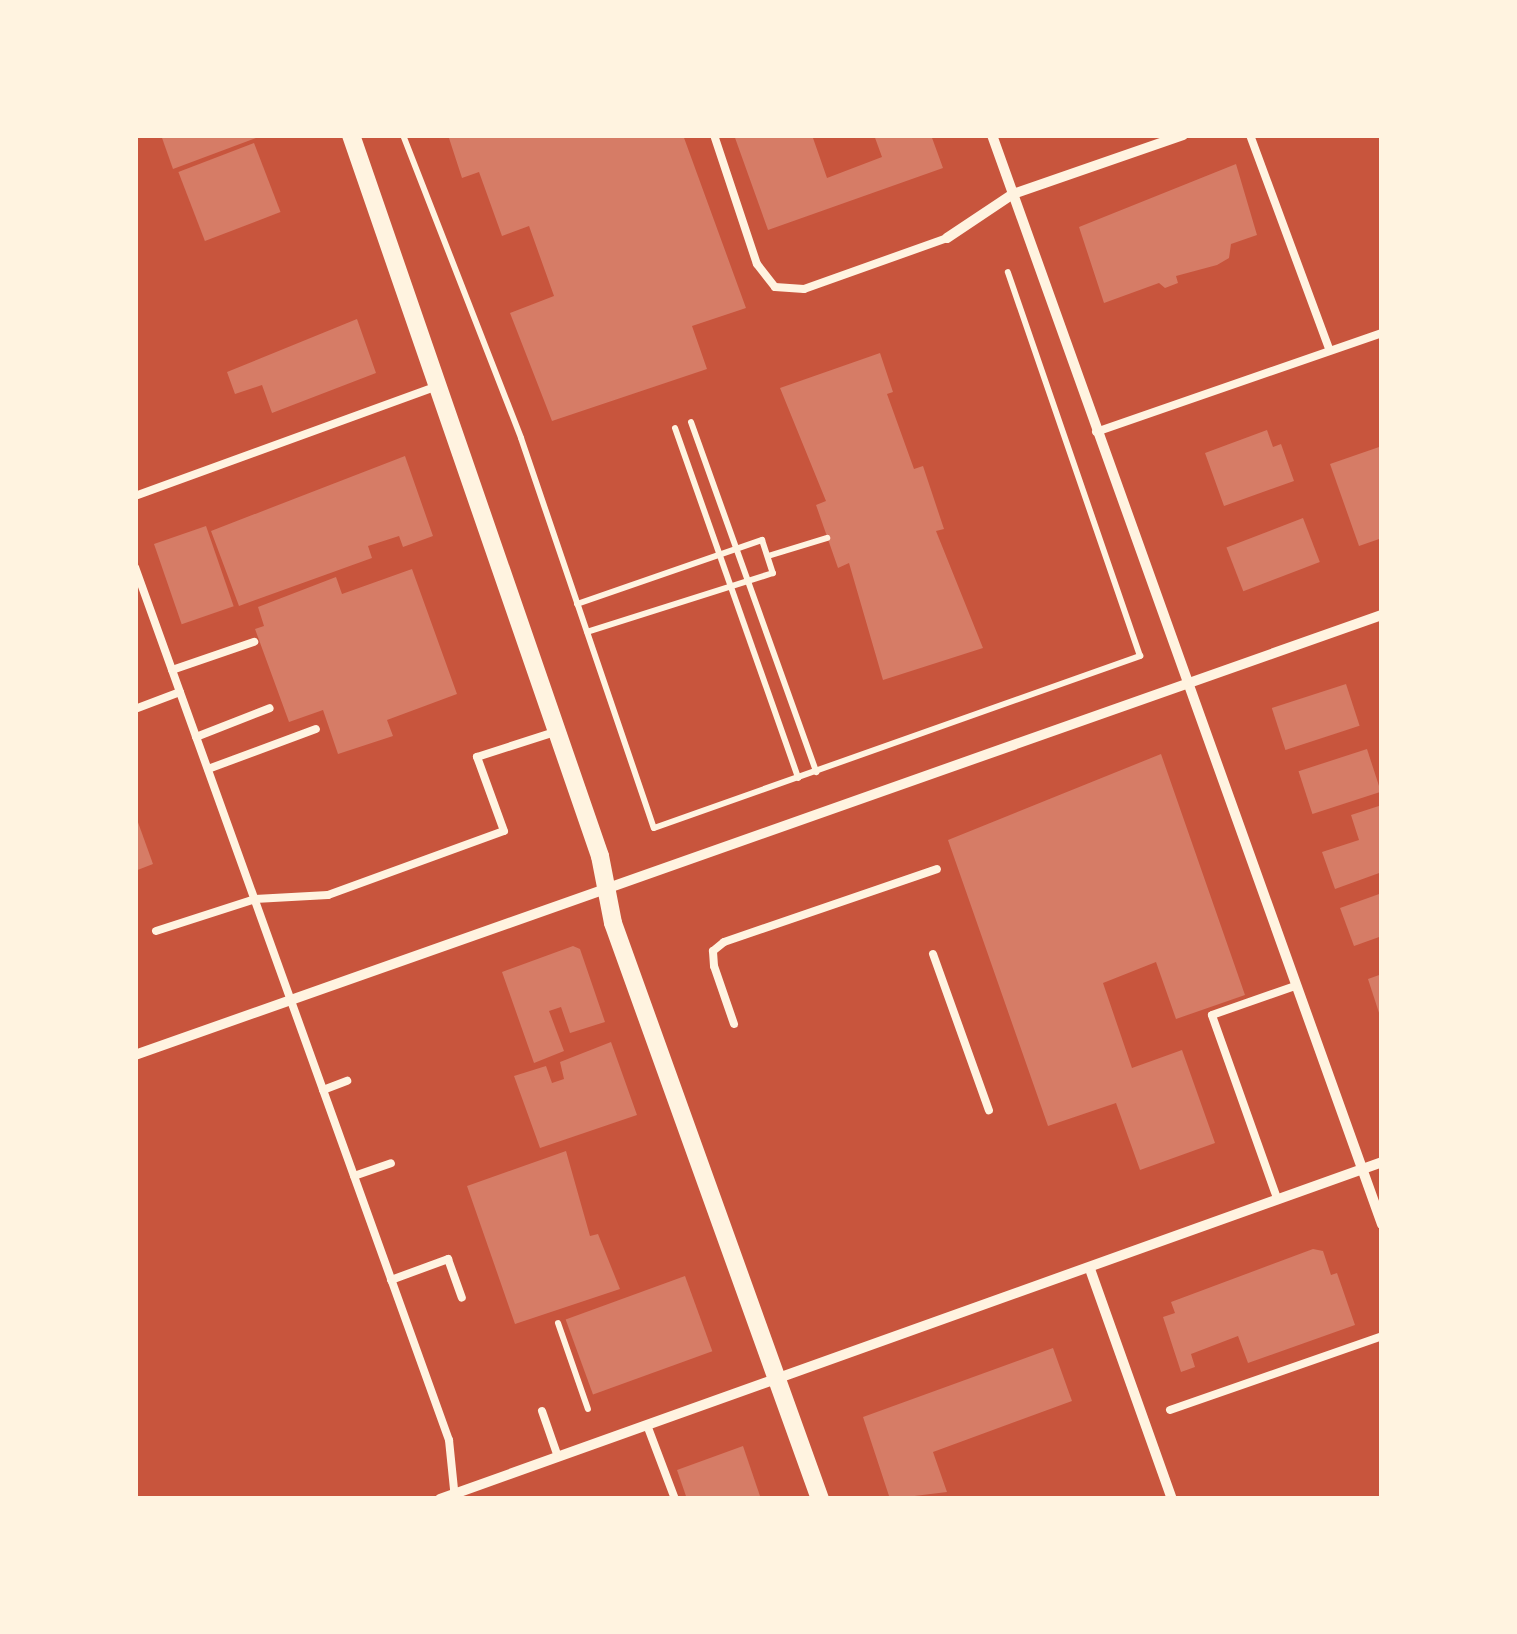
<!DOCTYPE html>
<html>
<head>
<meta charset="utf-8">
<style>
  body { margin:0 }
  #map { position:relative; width:1517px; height:1634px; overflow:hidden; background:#c8553d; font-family:"Nunito Sans",sans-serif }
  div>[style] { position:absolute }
  .building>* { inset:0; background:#d67c66; transform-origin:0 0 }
  .path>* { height:6px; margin:-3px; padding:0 3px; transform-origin:3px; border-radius:3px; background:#fff3e0 }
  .service>* { height:8px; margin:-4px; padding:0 4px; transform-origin:4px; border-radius:4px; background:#fff3e0 }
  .minor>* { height:10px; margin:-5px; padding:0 5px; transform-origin:5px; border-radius:5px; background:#fff3e0 }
  .tertiary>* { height:18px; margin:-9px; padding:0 9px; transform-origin:9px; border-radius:9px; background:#fff3e0 }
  span { translate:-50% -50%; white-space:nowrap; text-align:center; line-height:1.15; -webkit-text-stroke:9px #fff3e0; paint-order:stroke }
  .frame { position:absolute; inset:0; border:138px solid #fff3e0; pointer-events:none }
</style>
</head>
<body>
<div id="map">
  <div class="building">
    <div style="clip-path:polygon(161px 135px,264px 135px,173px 169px)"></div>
    <div style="clip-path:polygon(448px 135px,683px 135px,746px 308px,692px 326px,707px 369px,552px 421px,510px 313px,554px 296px,529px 226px,502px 236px,479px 172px,462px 178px)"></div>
    <div style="clip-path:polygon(734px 135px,821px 135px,813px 138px,827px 178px,882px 157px,874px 135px,931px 135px,943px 168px,768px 230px)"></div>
    <div style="left:254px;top:143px;width:74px;height:81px;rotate:69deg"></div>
    <div style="clip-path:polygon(1236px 164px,1257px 235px,1231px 244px,1229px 258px,1217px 265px,1176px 276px,1178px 283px,1165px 288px,1159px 283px,1104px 303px,1079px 227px)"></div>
    <div style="clip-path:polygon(357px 319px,376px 373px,272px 413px,262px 385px,235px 394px,227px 372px)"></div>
    <div style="clip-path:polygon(880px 353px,893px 392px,887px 394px,914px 469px,923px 466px,944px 529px,936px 531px,983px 648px,883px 680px,849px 563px,838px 568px,816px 505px,826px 501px,780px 388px)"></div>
    <div style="clip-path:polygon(1267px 430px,1273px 447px,1281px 444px,1294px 481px,1224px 506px,1205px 453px)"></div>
    <div style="clip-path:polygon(1382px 446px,1382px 538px,1359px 546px,1330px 464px)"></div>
    <div style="clip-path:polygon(405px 456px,433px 536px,403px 547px,399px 536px,368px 546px,372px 558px,239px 606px,211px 531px)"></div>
    <div style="left:1303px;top:518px;width:47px;height:82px;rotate:69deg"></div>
    <div style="left:206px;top:526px;width:85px;height:55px;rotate:71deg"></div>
    <div style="clip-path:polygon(412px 569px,457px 694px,387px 720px,393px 736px,338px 754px,323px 710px,289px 722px,255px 629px,264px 626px,258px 607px,336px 577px,342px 594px)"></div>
    <div style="left:1346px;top:684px;width:44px;height:78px;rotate:72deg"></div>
    <div style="left:1367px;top:749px;width:45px;height:72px;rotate:72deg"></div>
    <div style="clip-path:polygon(1161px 754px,1245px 995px,1176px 1019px,1156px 962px,1103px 983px,1132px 1068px,1182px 1050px,1215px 1143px,1140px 1170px,1116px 1103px,1048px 1126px,948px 840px)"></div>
    <div style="clip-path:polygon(1382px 805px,1382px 872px,1335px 889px,1322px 852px,1359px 840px,1351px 815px)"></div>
    <div style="clip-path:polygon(135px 814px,153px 864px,135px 871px)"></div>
    <div style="clip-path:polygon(1382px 893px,1382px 936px,1354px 946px,1340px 908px)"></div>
    <div style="clip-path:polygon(573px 946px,580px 949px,605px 1022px,570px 1033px,561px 1007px,549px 1011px,564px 1051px,534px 1063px,502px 972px)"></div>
    <div style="clip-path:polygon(1382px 974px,1382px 1019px,1381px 1019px,1368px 979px)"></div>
    <div style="clip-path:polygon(611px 1042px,637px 1115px,540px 1148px,514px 1076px,546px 1066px,552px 1083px,564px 1079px,560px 1062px)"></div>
    <div style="clip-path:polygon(566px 1151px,590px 1236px,598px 1234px,620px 1289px,515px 1324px,467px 1186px)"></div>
    <div style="clip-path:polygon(1313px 1249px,1323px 1251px,1331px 1275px,1337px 1273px,1355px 1325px,1248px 1363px,1238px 1336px,1191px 1354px,1195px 1367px,1181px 1372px,1163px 1317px,1175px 1313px,1171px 1302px)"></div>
    <div style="left:685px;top:1276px;width:80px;height:127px;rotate:70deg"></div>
    <div style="clip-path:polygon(1053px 1348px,1072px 1401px,933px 1452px,947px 1492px,890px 1499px,863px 1417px)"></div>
    <div style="clip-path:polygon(743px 1446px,761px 1499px,687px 1499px,677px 1470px)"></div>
  </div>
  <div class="path">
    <div style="left:403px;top:135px;width:325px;rotate:68.7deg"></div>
    <div style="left:521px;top:438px;width:412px;rotate:71.2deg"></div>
    <div style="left:654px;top:828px;width:516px;rotate:-19.49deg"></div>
    <div style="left:1140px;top:656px;width:406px;rotate:-109deg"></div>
    <div style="left:691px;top:422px;width:372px;rotate:70.3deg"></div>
    <div style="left:675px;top:428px;width:371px;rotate:70.6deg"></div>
    <div style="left:768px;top:556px;width:62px;rotate:-17deg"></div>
    <div style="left:577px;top:604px;width:196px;rotate:-19.1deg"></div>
    <div style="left:762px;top:540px;width:35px;rotate:72deg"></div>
    <div style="left:773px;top:573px;width:195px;rotate:162.4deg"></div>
    <div style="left:558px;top:1323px;width:91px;rotate:70.8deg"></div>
  </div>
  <div class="service">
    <div style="left:714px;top:135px;width:136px;rotate:71.6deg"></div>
    <div style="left:757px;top:264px;width:29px;rotate:52deg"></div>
    <div style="left:775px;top:287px;width:29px;rotate:4deg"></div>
    <div style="left:804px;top:289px;width:152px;rotate:-19.6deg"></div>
    <div style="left:1250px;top:135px;width:228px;rotate:69.7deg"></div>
    <div style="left:1096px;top:432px;width:303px;rotate:-19.1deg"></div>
    <div style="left:135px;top:496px;width:319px;rotate:-20deg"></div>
    <div style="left:135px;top:567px;width:928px;rotate:70.22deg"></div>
    <div style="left:449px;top:1440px;width:59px;rotate:84.2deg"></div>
    <div style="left:172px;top:670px;width:87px;rotate:-18.9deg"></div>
    <div style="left:135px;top:709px;width:48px;rotate:-20.7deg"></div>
    <div style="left:196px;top:737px;width:79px;rotate:-21.4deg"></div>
    <div style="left:208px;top:769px;width:115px;rotate:-20.3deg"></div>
    <div style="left:156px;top:931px;width:104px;rotate:-17.9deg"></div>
    <div style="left:255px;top:899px;width:73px;rotate:-3.1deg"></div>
    <div style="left:328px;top:895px;width:187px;rotate:-20deg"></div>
    <div style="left:504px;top:831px;width:79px;rotate:-110deg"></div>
    <div style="left:477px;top:757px;width:82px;rotate:-17.8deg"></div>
    <div style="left:933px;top:954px;width:166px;rotate:70.3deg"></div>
    <div style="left:734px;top:1024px;width:61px;rotate:-109deg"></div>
    <div style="left:714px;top:966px;width:15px;rotate:-94deg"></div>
    <div style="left:713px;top:951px;width:14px;rotate:-39deg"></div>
    <div style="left:724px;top:942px;width:225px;rotate:-18.9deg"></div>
    <div style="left:323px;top:1090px;width:26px;rotate:-21deg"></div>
    <div style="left:354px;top:1176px;width:39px;rotate:-19deg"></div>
    <div style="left:1277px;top:1198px;width:194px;rotate:-109.6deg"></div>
    <div style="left:1212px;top:1015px;width:85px;rotate:-19.3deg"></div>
    <div style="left:391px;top:1280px;width:61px;rotate:-20.2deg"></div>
    <div style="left:448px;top:1259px;width:41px;rotate:70.3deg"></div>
    <div style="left:1170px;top:1410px;width:225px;rotate:-19.2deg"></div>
    <div style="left:542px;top:1411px;width:49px;rotate:70.8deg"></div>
    <div style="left:647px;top:1425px;width:79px;rotate:69.3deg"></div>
  </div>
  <div class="minor">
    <div style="left:992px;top:135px;width:1157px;rotate:70.3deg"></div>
    <div style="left:947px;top:238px;width:79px;rotate:-33.7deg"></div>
    <div style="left:1013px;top:194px;width:180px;rotate:-19.1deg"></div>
    <div style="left:135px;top:1055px;width:1322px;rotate:-19.44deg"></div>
    <div style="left:1090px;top:1269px;width:244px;rotate:70.4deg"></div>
    <div style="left:440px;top:1499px;width:1000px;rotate:-19.68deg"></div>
  </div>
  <div class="tertiary">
    <div style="left:351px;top:135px;width:763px;rotate:70.95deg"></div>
    <div style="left:600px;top:856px;width:68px;rotate:79deg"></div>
    <div style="left:613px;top:923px;width:612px;rotate:70.23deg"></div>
  </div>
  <div class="frame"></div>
</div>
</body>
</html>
